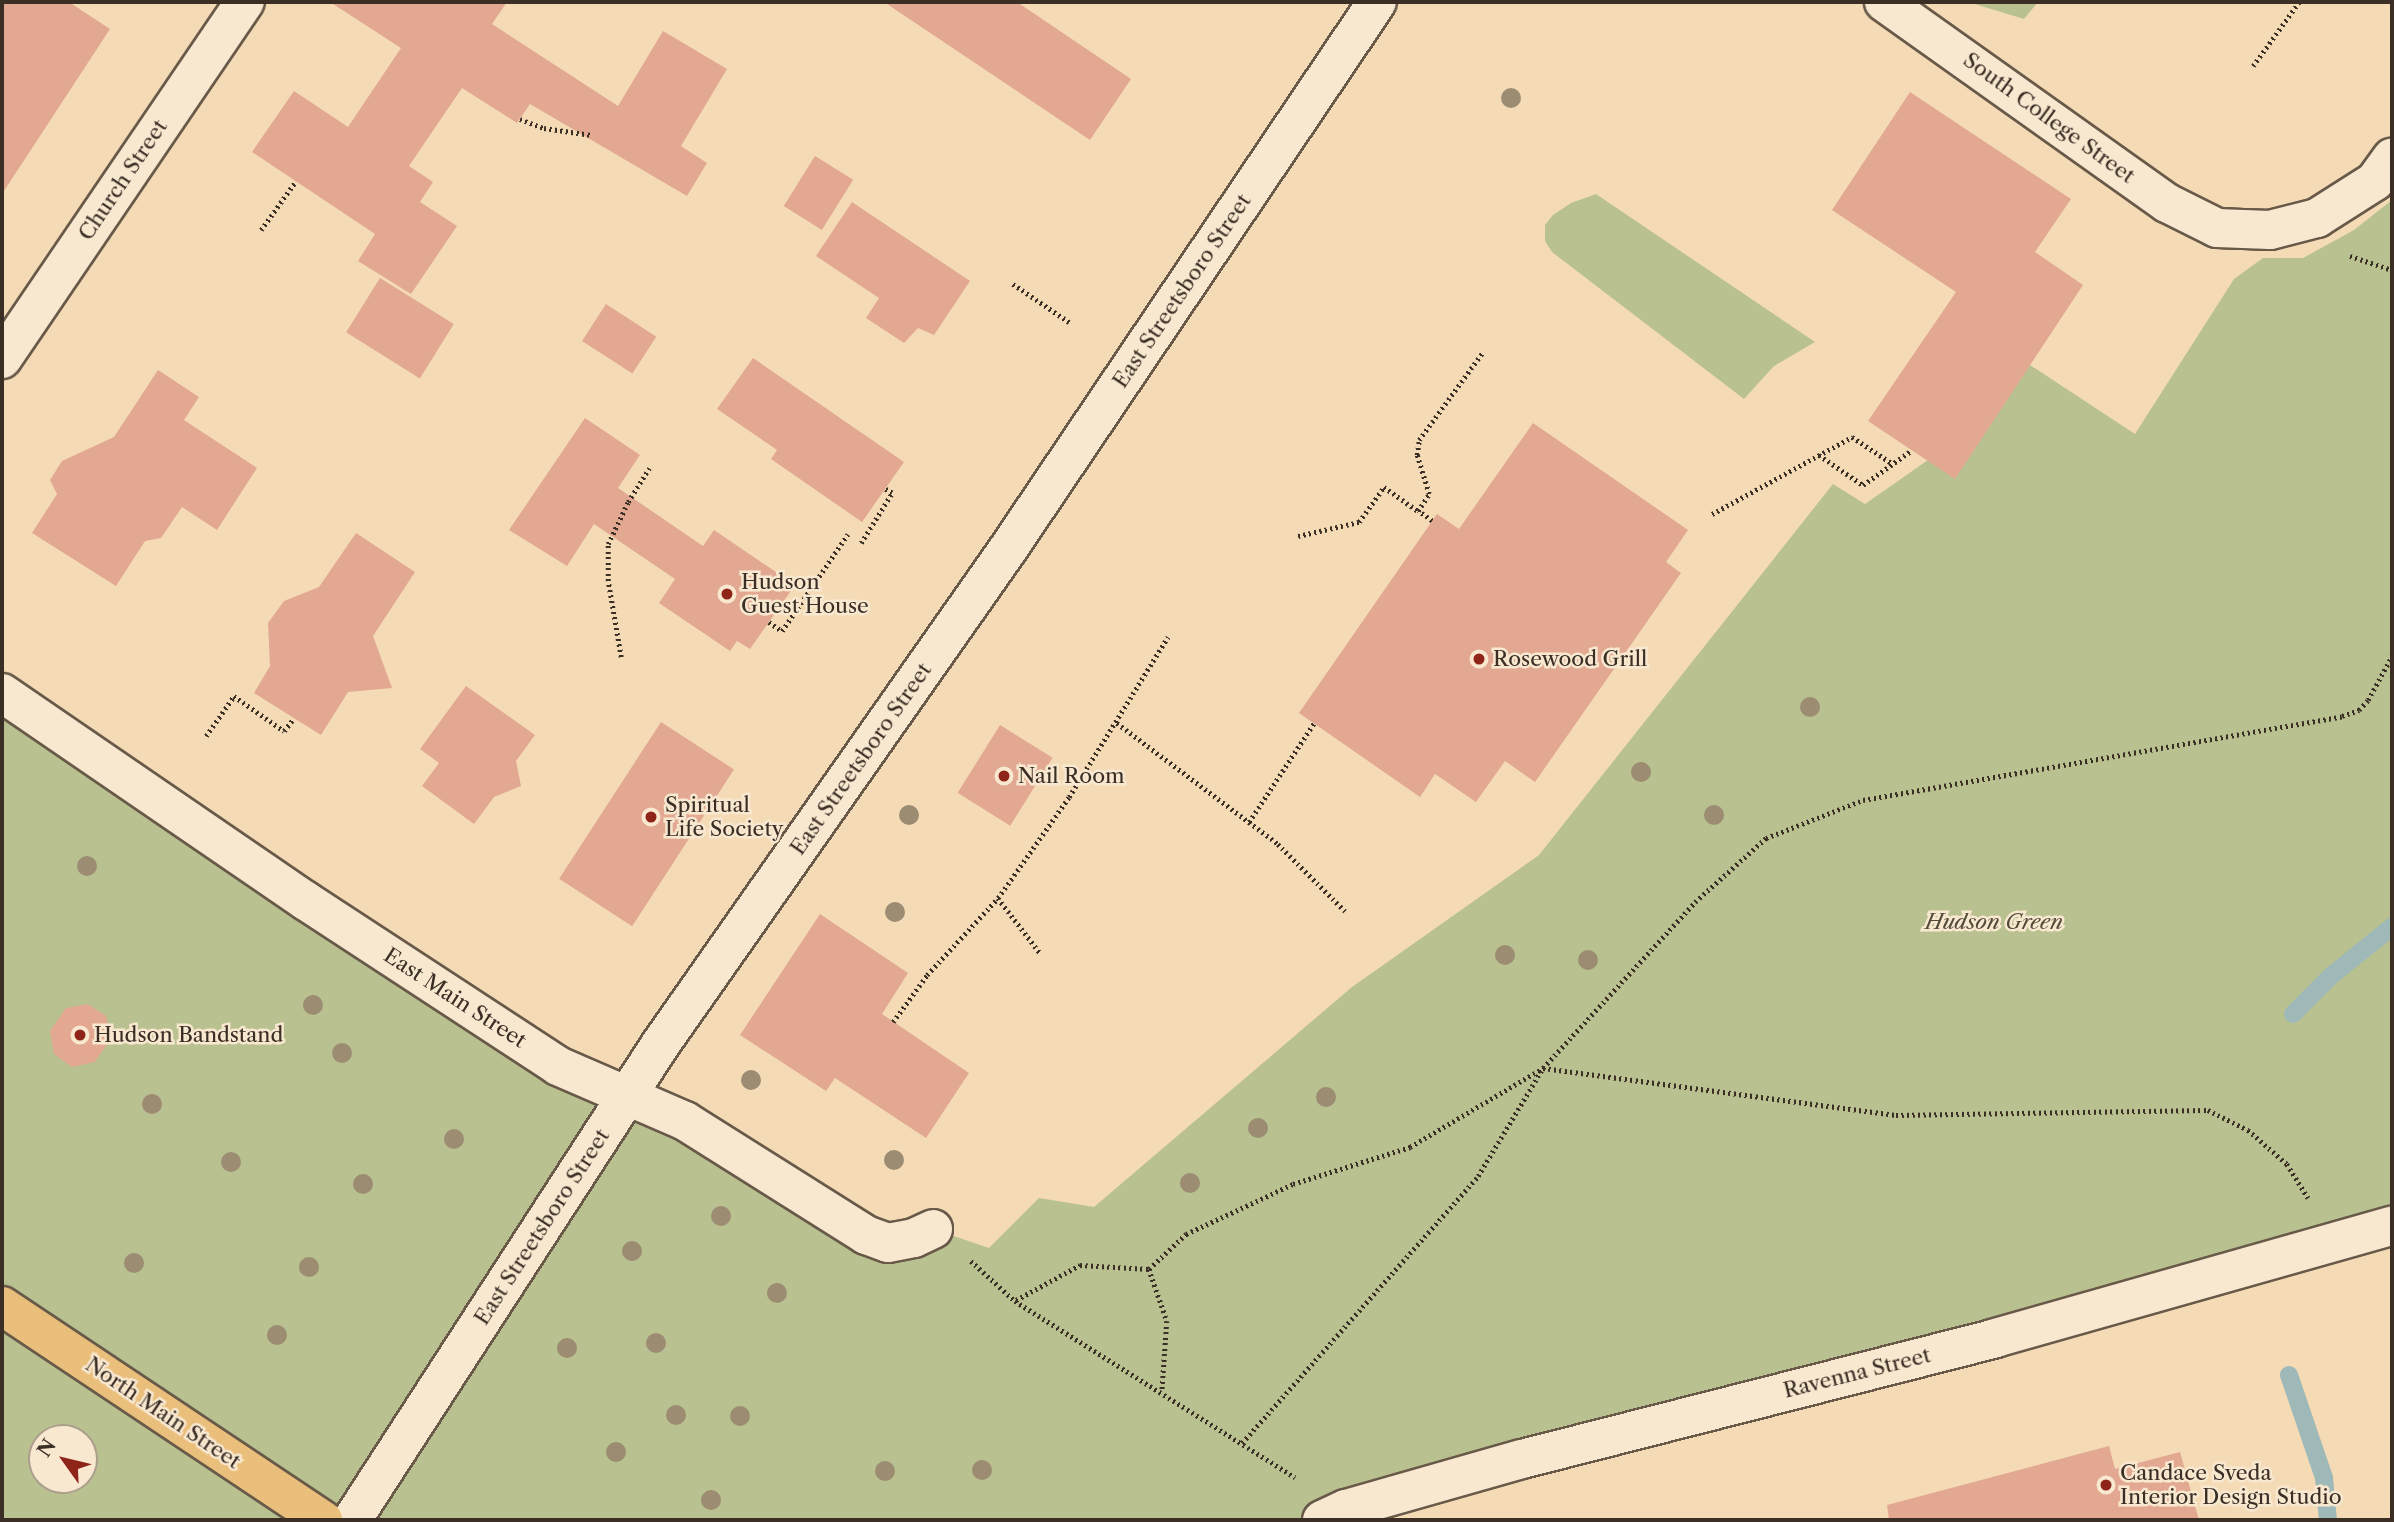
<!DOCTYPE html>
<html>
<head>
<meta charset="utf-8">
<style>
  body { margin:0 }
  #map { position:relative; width:2394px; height:1522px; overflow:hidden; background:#f4dbb6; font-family:"Libre Caslon Text",serif }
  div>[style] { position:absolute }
  .green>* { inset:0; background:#b9c190 }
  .stream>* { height:18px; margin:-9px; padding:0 9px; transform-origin:9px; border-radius:9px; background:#9fb9b8 }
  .building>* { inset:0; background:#e2a891; transform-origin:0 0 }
  .path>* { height:4.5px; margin-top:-2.25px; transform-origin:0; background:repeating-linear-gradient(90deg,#3a2e25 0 2px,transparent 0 5.5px) }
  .roads { filter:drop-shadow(2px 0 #685949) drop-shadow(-2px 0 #685949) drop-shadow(0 2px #685949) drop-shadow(0 -2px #685949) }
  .minor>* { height:38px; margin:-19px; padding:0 19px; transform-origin:19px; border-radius:19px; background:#f8e8d0 }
  .tertiary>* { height:38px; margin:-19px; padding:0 19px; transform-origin:19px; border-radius:19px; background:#f8e8d0 }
  .secondary>* { height:38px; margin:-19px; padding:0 19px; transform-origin:19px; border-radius:19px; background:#f8e8d0 }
  .primary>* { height:38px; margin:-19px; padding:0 19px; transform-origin:19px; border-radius:19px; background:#eabe7b }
  .trees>* { width:20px; height:20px; margin:-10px; border-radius:50%; background:#9b8c72 }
  .dots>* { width:19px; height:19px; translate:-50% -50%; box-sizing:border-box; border:4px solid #f8e8d0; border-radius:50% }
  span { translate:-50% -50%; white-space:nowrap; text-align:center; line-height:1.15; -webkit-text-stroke:5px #f8e8d0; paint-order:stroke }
  .street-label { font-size:21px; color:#3a2e25 }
  .poi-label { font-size:21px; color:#3a2e25 }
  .left { translate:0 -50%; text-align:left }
  .park-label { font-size:21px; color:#534b3a; font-style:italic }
  .frame { position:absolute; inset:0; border:4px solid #3a2e25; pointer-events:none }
  .north { position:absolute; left:28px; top:1424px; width:70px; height:70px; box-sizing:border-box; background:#f8e8d0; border:2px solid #ac9e8c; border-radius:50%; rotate:304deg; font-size:19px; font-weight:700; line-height:28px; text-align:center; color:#3a2e25 }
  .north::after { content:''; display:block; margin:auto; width:24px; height:32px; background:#8f2418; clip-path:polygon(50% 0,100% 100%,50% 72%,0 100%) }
</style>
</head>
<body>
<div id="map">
  <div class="green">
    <div style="clip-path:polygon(1968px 2px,2038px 2px,2024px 19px)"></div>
    <div style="clip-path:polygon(1596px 194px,1815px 342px,1774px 366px,1744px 399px,1552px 252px,1545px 241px,1545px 225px,1553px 215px,1571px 203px)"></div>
    <div style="clip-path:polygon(evenodd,2392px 200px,2392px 1226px,1322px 1520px,2px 1520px,2px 693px,257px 868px,866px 1235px,933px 1229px,989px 1248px,1039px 1198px,1094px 1207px,1352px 987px,1539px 855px,1833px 484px,1865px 504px,1928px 460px,2030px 365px,2135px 434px,2234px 279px,2263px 258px,2303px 258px,2354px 230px,2392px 200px,42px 1438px,84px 1438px,84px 1480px,42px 1480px,42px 1438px)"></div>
  </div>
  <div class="stream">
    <div style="left:2293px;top:1014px;width:55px;rotate:-45deg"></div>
    <div style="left:2332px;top:975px;width:77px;rotate:-38.7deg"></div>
    <div style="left:2289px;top:1375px;width:109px;rotate:71.2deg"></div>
    <div style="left:2324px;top:1478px;width:42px;rotate:84.6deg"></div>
  </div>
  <div class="building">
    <div style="clip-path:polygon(2px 2px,69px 2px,110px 29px,2px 194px)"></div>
    <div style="clip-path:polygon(330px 2px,507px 2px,492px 24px,618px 106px,663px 31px,727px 69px,681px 146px,707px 163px,687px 196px,530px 104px,517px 123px,462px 88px,409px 166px,433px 182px,420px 202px,457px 226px,411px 294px,358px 261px,375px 234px,252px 152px,294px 91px,348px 127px,401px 48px)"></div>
    <div style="clip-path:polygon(884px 2px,1017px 2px,1131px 79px,1090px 140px)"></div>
    <div style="clip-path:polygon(1910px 92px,2071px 199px,2035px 252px,2083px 285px,1955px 479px,1868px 421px,1956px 292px,1832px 210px)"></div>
    <div style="left:815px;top:156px;width:45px;height:59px;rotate:32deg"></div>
    <div style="clip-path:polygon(852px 202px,970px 281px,934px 335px,918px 328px,904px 343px,866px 318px,879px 298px,816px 256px)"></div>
    <div style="left:380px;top:278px;width:87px;height:64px;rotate:32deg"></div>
    <div style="left:606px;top:304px;width:60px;height:44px;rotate:33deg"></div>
    <div style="clip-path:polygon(753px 358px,904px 462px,862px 522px,771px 459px,777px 450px,717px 409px)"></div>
    <div style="clip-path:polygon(158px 370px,199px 397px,184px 420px,257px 468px,217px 530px,182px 507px,161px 538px,145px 541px,116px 586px,32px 533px,57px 494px,50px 480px,62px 461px,114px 437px)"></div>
    <div style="clip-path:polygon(585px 418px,640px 455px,618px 488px,703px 546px,714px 530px,795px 585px,750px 649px,737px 641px,730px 651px,659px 603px,675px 579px,594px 524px,567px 566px,509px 530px)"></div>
    <div style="clip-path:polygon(1533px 423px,1688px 530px,1666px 562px,1681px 573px,1535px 782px,1505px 761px,1476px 802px,1435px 774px,1420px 797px,1299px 713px,1437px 514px,1459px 529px)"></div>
    <div style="clip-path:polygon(356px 533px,415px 572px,373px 636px,392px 688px,348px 692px,321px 735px,254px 693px,270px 666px,268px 623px,284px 601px,319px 587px)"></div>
    <div style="clip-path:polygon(466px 686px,535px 735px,516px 761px,521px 786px,494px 797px,474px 824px,422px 786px,439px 763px,420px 749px)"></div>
    <div style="left:661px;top:722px;width:87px;height:187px;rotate:33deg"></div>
    <div style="left:1000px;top:725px;width:62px;height:80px;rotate:32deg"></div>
    <div style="clip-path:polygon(820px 914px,908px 973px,882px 1014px,969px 1073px,926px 1138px,835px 1078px,826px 1091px,740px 1035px)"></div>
    <div style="clip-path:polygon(88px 1004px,106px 1016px,111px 1038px,95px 1062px,72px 1067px,54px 1054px,50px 1031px,66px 1008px)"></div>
    <div style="clip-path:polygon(2109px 1446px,2115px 1469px,2180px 1452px,2199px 1520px,1889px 1520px,1887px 1505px)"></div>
  </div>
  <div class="path">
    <div style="left:2253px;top:66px;width:79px;rotate:-54.3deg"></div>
    <div style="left:520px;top:119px;width:26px;rotate:21deg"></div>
    <div style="left:544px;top:128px;width:48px;rotate:8.5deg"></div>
    <div style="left:261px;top:230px;width:60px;rotate:-54.5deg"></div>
    <div style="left:2350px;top:256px;width:44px;rotate:18.4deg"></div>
    <div style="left:1013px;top:284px;width:68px;rotate:34.2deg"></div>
    <div style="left:1819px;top:455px;width:53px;rotate:34.3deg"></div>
    <div style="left:1863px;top:485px;width:60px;rotate:-35.5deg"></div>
    <div style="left:1712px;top:514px;width:160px;rotate:-28.8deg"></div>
    <div style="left:1852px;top:437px;width:49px;rotate:33.4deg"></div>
    <div style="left:1432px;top:521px;width:17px;rotate:-144deg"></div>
    <div style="left:1418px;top:511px;width:20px;rotate:-57deg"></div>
    <div style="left:1429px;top:494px;width:41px;rotate:-107.1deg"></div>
    <div style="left:1417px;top:455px;width:15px;rotate:-82deg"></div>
    <div style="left:1419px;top:440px;width:109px;rotate:-54deg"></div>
    <div style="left:1298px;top:536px;width:63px;rotate:-12.9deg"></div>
    <div style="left:1359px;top:522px;width:43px;rotate:-54.5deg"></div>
    <div style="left:1384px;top:487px;width:42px;rotate:35.2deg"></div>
    <div style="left:861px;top:543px;width:59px;rotate:-58.2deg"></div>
    <div style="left:892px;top:493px;width:8px;rotate:-150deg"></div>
    <div style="left:769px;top:622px;width:16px;rotate:35deg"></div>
    <div style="left:782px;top:631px;width:117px;rotate:-55.8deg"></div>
    <div style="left:621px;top:657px;width:77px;rotate:-99.7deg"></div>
    <div style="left:608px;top:581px;width:37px;rotate:-90deg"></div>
    <div style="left:608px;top:544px;width:47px;rotate:-64.5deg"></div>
    <div style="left:628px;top:502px;width:40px;rotate:-58deg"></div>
    <div style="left:1117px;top:723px;width:201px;rotate:36.9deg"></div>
    <div style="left:1278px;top:844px;width:95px;rotate:45deg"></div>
    <div style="left:206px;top:736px;width:49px;rotate:-55deg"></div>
    <div style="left:234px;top:696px;width:61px;rotate:35deg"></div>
    <div style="left:284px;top:731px;width:16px;rotate:-52deg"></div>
    <div style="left:1249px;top:822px;width:118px;rotate:-56.7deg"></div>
    <div style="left:998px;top:898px;width:69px;rotate:52.6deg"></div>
    <div style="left:893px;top:1022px;width:58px;rotate:-54.1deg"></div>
    <div style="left:927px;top:975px;width:105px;rotate:-47.3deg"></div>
    <div style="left:998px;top:898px;width:123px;rotate:-54.9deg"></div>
    <div style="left:1069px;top:797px;width:188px;rotate:-58.3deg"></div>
    <div style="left:971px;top:1261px;width:59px;rotate:42.3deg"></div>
    <div style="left:1015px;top:1301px;width:331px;rotate:32.2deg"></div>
    <div style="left:1149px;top:1269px;width:51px;rotate:-43.4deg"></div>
    <div style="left:1186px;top:1234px;width:118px;rotate:-25deg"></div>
    <div style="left:1293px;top:1184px;width:123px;rotate:-17.5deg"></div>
    <div style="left:1410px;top:1147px;width:155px;rotate:-30.7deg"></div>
    <div style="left:1543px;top:1068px;width:225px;rotate:-47.5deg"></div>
    <div style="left:1695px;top:902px;width:96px;rotate:-42deg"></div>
    <div style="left:1766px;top:838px;width:104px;rotate:-21.4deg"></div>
    <div style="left:1863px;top:800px;width:486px;rotate:-9.9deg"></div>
    <div style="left:2342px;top:716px;width:18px;rotate:-19deg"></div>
    <div style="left:2359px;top:710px;width:13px;rotate:-48deg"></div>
    <div style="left:2368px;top:700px;width:50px;rotate:-61.4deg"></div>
    <div style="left:1016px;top:1300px;width:73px;rotate:-28.7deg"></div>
    <div style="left:1080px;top:1265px;width:69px;rotate:3.3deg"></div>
    <div style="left:1149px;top:1269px;width:55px;rotate:70.9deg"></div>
    <div style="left:1167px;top:1321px;width:71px;rotate:94deg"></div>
    <div style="left:1242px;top:1443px;width:356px;rotate:-48.5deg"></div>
    <div style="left:1478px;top:1176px;width:126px;rotate:-59deg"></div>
    <div style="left:1543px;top:1068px;width:356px;rotate:7.6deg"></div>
    <div style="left:1896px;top:1115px;width:312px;rotate:-0.9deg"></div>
    <div style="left:2208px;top:1110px;width:45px;rotate:26.6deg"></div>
    <div style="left:2248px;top:1130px;width:52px;rotate:41.1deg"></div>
    <div style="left:2287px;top:1164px;width:40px;rotate:58deg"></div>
  </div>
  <div class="roads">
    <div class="minor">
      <div style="left:1884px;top:2px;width:347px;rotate:35.4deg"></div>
      <div style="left:2167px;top:203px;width:56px;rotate:26.6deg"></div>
      <div style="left:2217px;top:228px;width:53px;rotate:2.2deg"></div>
      <div style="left:2270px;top:230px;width:49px;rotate:-14.3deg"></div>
      <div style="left:2317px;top:218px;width:69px;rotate:-32.5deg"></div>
      <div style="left:2375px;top:181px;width:29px;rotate:-54deg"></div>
      <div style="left:2px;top:359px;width:432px;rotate:-55.8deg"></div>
      <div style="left:2px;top:693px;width:368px;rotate:34.4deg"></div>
      <div style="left:306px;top:901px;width:301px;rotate:33.2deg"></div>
      <div style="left:558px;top:1066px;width:138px;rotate:23.4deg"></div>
      <div style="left:685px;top:1121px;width:214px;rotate:32.2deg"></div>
      <div style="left:866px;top:1235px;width:23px;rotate:20deg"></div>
      <div style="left:888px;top:1243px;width:26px;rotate:-11deg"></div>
      <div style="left:914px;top:1238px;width:21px;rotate:-25deg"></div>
    </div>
    <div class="tertiary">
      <div style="left:1322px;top:1520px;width:26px;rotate:-25deg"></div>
      <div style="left:1346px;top:1509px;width:183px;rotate:-15.9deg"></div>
      <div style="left:1522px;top:1459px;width:488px;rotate:-14.3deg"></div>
      <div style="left:1995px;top:1338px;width:412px;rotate:-15.8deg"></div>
    </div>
    <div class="secondary">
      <div style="left:352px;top:1520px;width:566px;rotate:-57.04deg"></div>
      <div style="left:660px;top:1045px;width:602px;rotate:-54.94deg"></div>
      <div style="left:1006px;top:552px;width:663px;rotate:-56deg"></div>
    </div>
    <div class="primary">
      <div style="left:2px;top:1306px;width:386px;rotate:33.7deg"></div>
    </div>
  </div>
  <div class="trees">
    <div style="left:1511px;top:98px"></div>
    <div style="left:1810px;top:707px"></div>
    <div style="left:1641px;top:772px"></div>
    <div style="left:909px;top:815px"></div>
    <div style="left:1714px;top:815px"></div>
    <div style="left:87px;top:866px"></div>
    <div style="left:895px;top:912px"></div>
    <div style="left:1505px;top:955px"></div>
    <div style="left:1588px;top:960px"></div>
    <div style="left:313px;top:1005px"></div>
    <div style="left:342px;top:1053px"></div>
    <div style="left:751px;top:1080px"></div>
    <div style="left:1326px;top:1097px"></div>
    <div style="left:152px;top:1104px"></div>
    <div style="left:1258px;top:1128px"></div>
    <div style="left:454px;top:1139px"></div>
    <div style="left:894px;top:1160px"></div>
    <div style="left:231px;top:1162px"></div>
    <div style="left:1190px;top:1183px"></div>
    <div style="left:363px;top:1184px"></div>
    <div style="left:721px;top:1216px"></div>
    <div style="left:632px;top:1251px"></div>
    <div style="left:134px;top:1263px"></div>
    <div style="left:309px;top:1267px"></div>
    <div style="left:777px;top:1293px"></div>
    <div style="left:277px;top:1335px"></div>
    <div style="left:656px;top:1343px"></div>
    <div style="left:567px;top:1348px"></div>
    <div style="left:676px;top:1415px"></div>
    <div style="left:740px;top:1416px"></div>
    <div style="left:616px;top:1452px"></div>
    <div style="left:982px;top:1470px"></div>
    <div style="left:885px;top:1471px"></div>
    <div style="left:711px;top:1500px"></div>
  </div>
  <div class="dots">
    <div style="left:727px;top:594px;background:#8f2418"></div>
    <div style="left:1479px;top:659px;background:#8f2418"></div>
    <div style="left:1004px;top:776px;background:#8f2418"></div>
    <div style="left:651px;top:817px;background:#8f2418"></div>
    <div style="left:80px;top:1035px;background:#8f2418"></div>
    <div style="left:2106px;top:1485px;background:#8f2418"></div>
  </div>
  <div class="street-label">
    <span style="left:2049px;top:118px;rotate:36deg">South College Street</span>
    <span style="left:123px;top:180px;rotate:-56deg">Church Street</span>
    <span style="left:1182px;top:291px;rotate:-56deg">East Streetsboro Street</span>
    <span style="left:861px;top:759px;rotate:-55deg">East Streetsboro Street</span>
    <span style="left:455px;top:998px;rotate:33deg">East Main Street</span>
    <span style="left:542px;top:1227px;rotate:-57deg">East Streetsboro Street</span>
    <span style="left:1857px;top:1373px;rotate:-14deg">Ravenna Street</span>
    <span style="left:163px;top:1413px;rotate:34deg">North Main Street</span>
  </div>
  <div class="poi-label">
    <span class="left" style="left:741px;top:594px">Hudson<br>Guest House</span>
    <span class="left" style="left:1493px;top:659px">Rosewood Grill</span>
    <span class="left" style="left:1018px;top:776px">Nail Room</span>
    <span class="left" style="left:665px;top:817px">Spiritual<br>Life Society</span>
    <span class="left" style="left:94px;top:1035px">Hudson Bandstand</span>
    <span class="left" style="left:2120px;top:1485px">Candace Sveda<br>Interior Design Studio</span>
  </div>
  <div class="park-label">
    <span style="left:1994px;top:922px">Hudson Green</span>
  </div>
  <div class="frame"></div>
  <div class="north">N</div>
</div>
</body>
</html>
